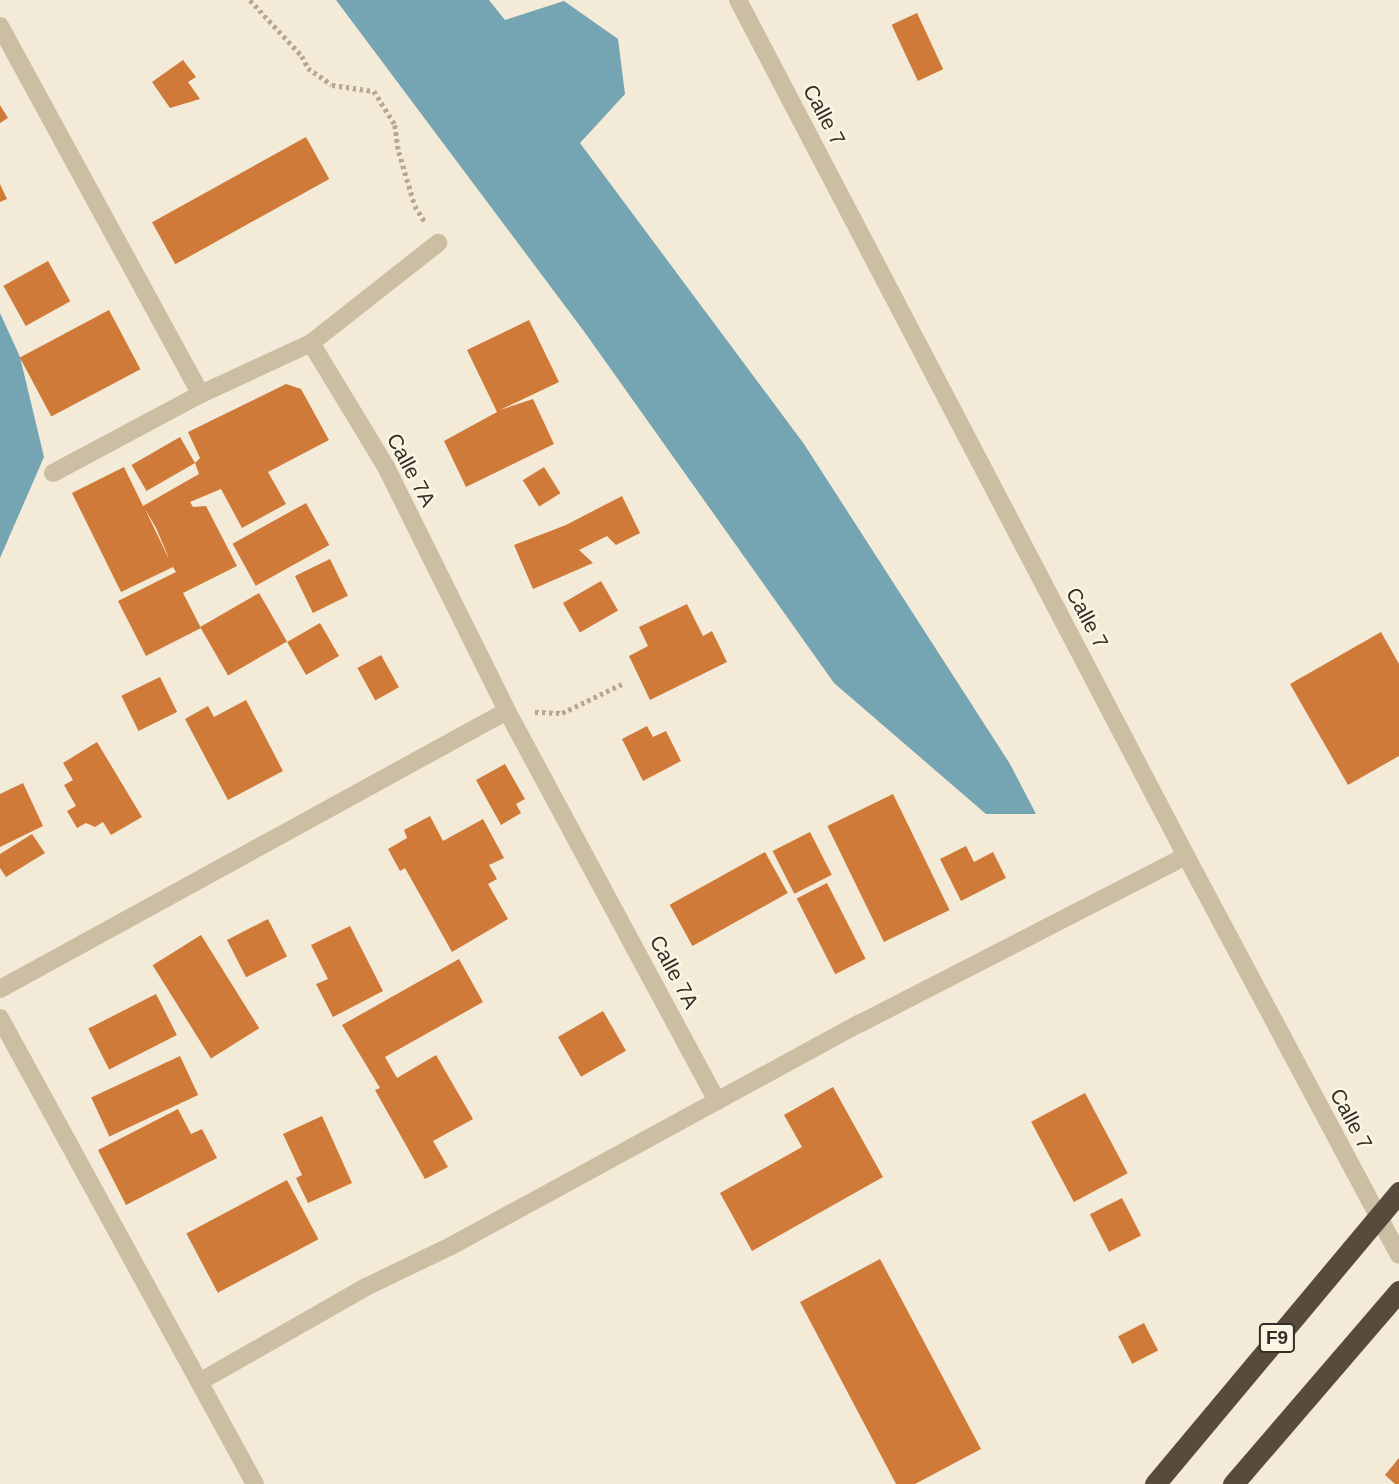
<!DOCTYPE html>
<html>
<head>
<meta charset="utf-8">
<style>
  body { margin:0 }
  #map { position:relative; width:1399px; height:1484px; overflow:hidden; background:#f3ebd8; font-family:Helvetica,sans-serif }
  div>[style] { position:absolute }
  .water>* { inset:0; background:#75a4b2 }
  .building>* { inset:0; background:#d07a39; transform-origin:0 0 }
  .path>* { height:4.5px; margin-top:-2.25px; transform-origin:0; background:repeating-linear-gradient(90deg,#b8a88d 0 3.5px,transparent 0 7px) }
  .minor>* { height:18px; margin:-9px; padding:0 9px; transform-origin:9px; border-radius:9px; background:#ccbea3 }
  .highway>* { height:21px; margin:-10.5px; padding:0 10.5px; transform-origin:10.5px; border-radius:10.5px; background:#584a3c }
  span { translate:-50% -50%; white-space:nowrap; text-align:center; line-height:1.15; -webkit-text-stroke:5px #fbf5e4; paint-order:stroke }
  .shield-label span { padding:2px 5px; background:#fbf5e4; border:2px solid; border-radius:5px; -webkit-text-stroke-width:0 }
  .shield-label { font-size:19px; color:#362e26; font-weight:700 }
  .street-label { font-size:21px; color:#362e26 }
</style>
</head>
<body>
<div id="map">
  <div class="water">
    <div style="clip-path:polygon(336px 0,489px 0,505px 20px,564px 1px,618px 39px,625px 94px,580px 143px,804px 444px,1010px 764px,1036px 814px,986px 814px,834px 683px,583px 330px)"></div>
    <div style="clip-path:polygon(0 313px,20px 357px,44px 457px,0 558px)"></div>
  </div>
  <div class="building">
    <div style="left:917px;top:13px;width:62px;height:28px;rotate:65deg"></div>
    <div style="clip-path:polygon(183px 60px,196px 77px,188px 82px,200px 99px,170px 108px,152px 82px)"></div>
    <div style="clip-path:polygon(0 105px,8px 118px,0 123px)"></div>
    <div style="left:306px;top:137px;width:48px;height:176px;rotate:61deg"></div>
    <div style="clip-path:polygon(0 184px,7px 199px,0 202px)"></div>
    <div style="left:48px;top:261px;width:46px;height:51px;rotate:61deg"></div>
    <div style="left:109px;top:310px;width:67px;height:101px;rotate:62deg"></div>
    <div style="clip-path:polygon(529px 320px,559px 382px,500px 410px,533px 399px,554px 444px,466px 487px,444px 441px,497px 412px,467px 350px)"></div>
    <div style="clip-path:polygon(evenodd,286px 384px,301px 389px,329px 440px,268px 472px,286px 504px,242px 528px,221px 489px,190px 502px,193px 507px,206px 506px,237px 566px,183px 593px,201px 628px,146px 656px,118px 601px,176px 572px,173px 567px,121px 592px,72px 493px,124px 467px,143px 506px,199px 474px,195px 463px,200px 458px,188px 432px,286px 384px,145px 509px,156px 528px,168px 556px,168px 557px,145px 509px)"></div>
    <div style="left:180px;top:437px;width:30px;height:56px;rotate:60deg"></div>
    <div style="left:544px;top:467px;width:31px;height:25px;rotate:58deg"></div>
    <div style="clip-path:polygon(622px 496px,640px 533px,616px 545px,607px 536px,579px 550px,593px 563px,533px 589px,514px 545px,566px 525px)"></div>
    <div style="left:306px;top:503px;width:48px;height:84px;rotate:61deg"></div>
    <div style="left:330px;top:559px;width:41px;height:39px;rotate:64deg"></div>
    <div style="left:601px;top:581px;width:34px;height:44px;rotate:60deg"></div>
    <div style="left:259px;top:593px;width:56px;height:68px;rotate:60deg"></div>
    <div style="clip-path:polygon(687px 604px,703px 636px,712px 631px,727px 662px,650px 700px,629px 656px,648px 646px,639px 627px)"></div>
    <div style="left:320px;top:623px;width:38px;height:38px;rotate:60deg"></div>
    <div style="clip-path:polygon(1381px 632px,1399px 664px,1399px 756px,1348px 785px,1290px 684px)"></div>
    <div style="left:381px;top:655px;width:37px;height:27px;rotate:61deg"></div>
    <div style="left:160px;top:677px;width:39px;height:43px;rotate:64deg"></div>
    <div style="clip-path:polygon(246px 700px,283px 771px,228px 800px,185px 719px,208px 706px,214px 717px)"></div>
    <div style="clip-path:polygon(647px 726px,653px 737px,666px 731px,681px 761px,643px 781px,622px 739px)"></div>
    <div style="clip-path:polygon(97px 742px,142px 817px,111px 835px,103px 822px,95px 827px,86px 823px,77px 828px,67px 811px,76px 806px,64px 785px,73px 780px,63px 763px)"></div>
    <div style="clip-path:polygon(505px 764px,525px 799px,516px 804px,521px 813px,501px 825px,476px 780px)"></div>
    <div style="clip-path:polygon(23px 783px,43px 826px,0 847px,0 794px)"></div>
    <div style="left:893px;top:794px;width:129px;height:73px;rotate:64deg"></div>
    <div style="clip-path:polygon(430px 816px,443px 841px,483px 819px,504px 858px,489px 865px,497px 879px,488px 884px,508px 919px,452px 952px,405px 868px,400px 871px,388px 849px,407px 838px,404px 830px)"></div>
    <div style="left:810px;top:832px;width:48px;height:42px;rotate:63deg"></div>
    <div style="clip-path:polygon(32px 834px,45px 853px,6px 877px,0 868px,0 854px)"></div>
    <div style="clip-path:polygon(966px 846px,974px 862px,993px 852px,1006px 878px,961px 901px,940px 859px)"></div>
    <div style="left:765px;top:852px;width:47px;height:109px;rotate:61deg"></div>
    <div style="left:827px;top:883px;width:85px;height:34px;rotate:63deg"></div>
    <div style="left:268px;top:919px;width:42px;height:46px;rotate:63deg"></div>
    <div style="clip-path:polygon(350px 926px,383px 991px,333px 1017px,316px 984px,328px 979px,311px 945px)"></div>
    <div style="left:201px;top:935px;width:110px;height:57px;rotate:58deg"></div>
    <div style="clip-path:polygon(459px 959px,483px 1002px,385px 1057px,397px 1078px,436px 1055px,473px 1119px,433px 1141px,448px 1167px,425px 1179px,375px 1090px,380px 1088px,342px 1025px)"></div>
    <div style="left:156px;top:994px;width:46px;height:76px;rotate:63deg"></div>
    <div style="left:603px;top:1011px;width:46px;height:52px;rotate:60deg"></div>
    <div style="left:180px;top:1056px;width:43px;height:98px;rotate:65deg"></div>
    <div style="clip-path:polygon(833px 1087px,883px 1177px,752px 1251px,720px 1193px,802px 1147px,784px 1115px)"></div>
    <div style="left:1085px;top:1093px;width:91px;height:61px;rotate:62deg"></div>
    <div style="clip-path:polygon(178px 1109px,191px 1134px,202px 1129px,217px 1158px,126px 1205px,98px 1150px)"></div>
    <div style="clip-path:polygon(322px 1116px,352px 1183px,308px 1203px,296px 1178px,302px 1175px,283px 1134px)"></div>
    <div style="left:287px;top:1180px;width:67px;height:114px;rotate:62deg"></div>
    <div style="left:1122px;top:1198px;width:42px;height:36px;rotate:63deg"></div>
    <div style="clip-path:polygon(880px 1259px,981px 1449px,915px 1484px,896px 1484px,800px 1302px)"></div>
    <div style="left:1144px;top:1323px;width:31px;height:29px;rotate:63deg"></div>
    <div style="clip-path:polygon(1399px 1458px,1399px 1484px,1395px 1484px,1385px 1475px)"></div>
  </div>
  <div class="path">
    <div style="left:250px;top:0;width:76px;rotate:47.1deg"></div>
    <div style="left:302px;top:56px;width:13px;rotate:63deg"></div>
    <div style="left:308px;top:68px;width:29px;rotate:35deg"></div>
    <div style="left:332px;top:85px;width:42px;rotate:8.1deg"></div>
    <div style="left:374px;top:91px;width:40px;rotate:58deg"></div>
    <div style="left:395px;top:125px;width:27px;rotate:82deg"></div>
    <div style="left:399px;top:152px;width:56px;rotate:73.5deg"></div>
    <div style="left:415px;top:206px;width:19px;rotate:58deg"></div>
    <div style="left:535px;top:712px;width:27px;rotate:2deg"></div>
    <div style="left:562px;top:713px;width:67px;rotate:-25.8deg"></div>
  </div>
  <div class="minor">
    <div style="left:738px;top:0;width:966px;rotate:62.37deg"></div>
    <div style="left:1186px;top:856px;width:452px;rotate:61.9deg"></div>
    <div style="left:0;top:26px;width:419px;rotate:61.4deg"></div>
    <div style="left:201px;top:394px;width:121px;rotate:-24.9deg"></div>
    <div style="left:311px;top:343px;width:145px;rotate:58.8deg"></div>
    <div style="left:386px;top:467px;width:272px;rotate:63.6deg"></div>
    <div style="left:507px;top:711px;width:443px;rotate:61.7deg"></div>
    <div style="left:311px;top:343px;width:162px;rotate:-38.2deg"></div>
    <div style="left:53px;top:473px;width:168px;rotate:-28.1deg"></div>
    <div style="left:0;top:989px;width:578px;rotate:-28.74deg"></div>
    <div style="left:0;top:1018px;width:531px;rotate:61.31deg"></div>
    <div style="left:201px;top:1381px;width:190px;rotate:-29.7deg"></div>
    <div style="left:366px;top:1287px;width:94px;rotate:-25.8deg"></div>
    <div style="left:451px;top:1246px;width:464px;rotate:-28.6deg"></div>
    <div style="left:859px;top:1024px;width:368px;rotate:-27.2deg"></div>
  </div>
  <div class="highway">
    <div style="left:1155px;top:1484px;width:381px;rotate:-50.1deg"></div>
    <div style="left:1233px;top:1484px;width:255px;rotate:-49.3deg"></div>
  </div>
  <div class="shield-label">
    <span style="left:1277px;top:1338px">F9</span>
  </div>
  <div class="street-label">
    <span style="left:824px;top:115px;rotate:62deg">Calle 7</span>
    <span style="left:411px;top:470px;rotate:62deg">Calle 7A</span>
    <span style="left:1087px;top:618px;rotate:62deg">Calle 7</span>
    <span style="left:674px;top:972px;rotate:62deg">Calle 7A</span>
    <span style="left:1351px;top:1119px;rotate:62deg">Calle 7</span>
  </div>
</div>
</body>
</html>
